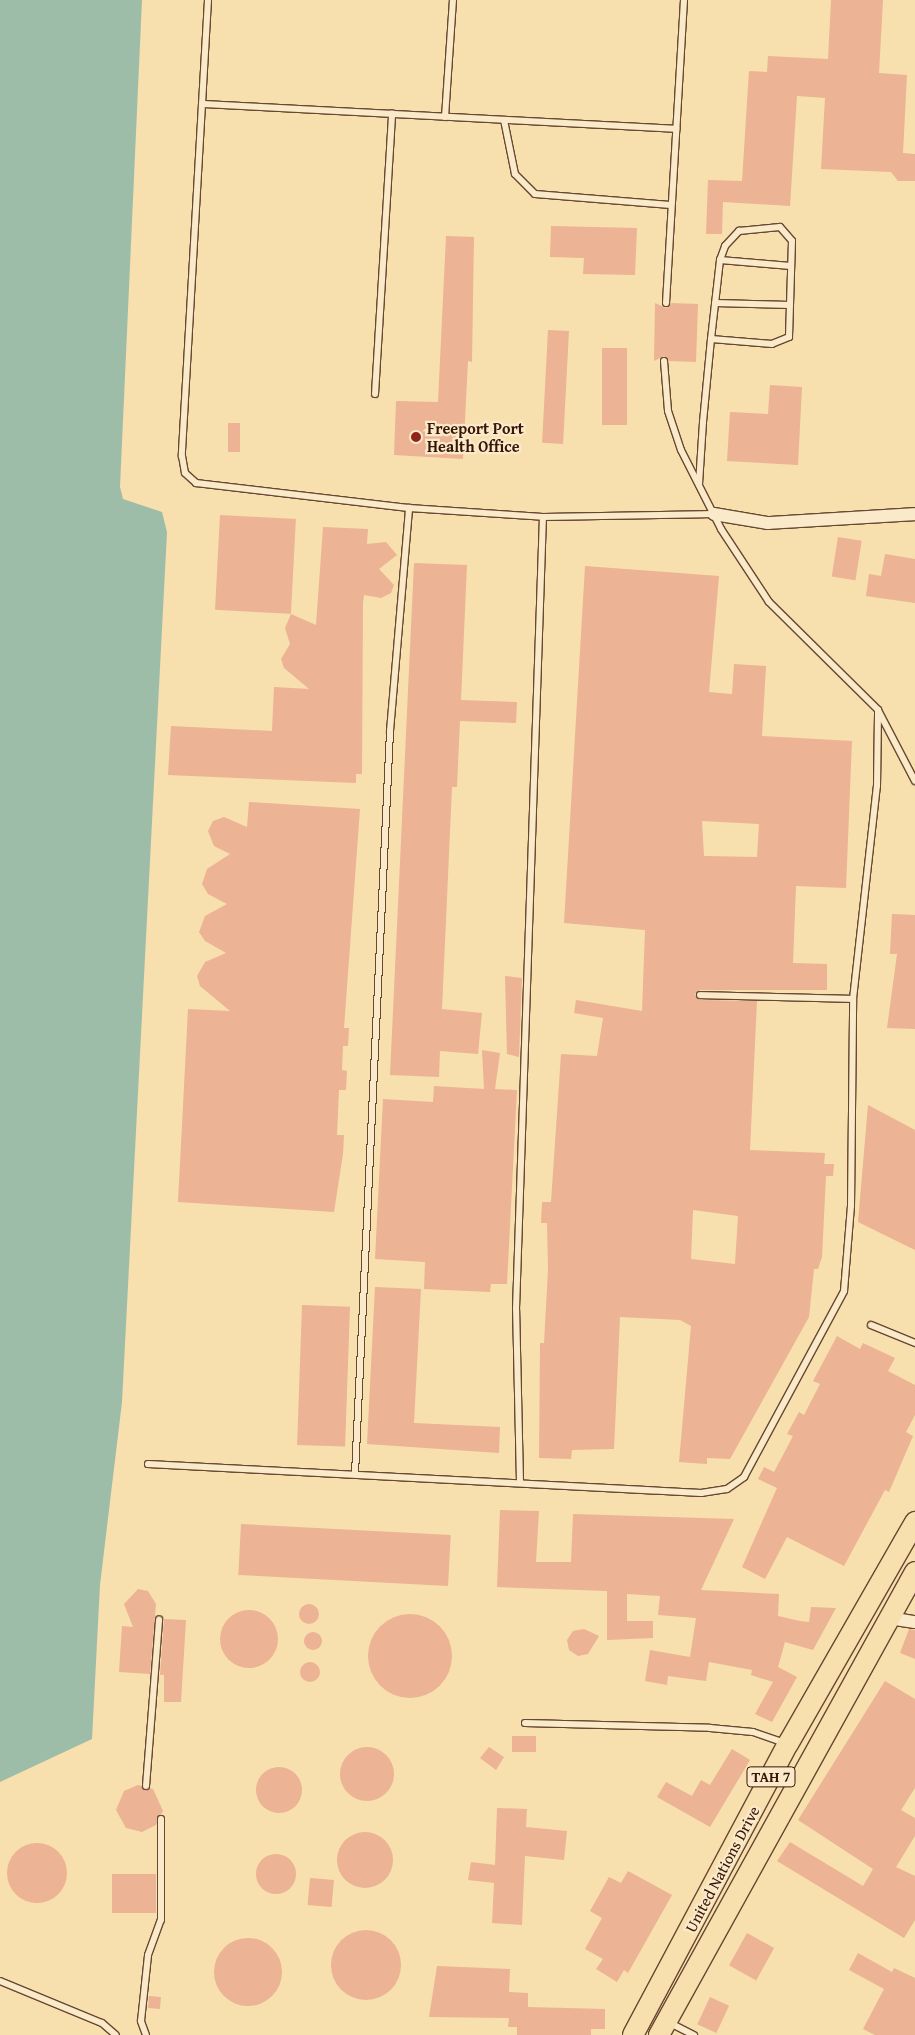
<!DOCTYPE html>
<html>
<head>
<meta charset="utf-8">
<style>
  body { margin:0 }
  #map { position:relative; width:915px; height:2035px; overflow:hidden; background:#f7dfae; font-family:"Gentium Book Plus",serif }
  div>[style] { position:absolute }
  .water>* { inset:0; background:#9dbda9 }
  .building>* { inset:0; background:#ecb394; transform-origin:0 0 }
  .round { border-radius:50% }
  .roads { filter:drop-shadow(1px 0 #674831) drop-shadow(-1px 0 #674831) drop-shadow(0 1px #674831) drop-shadow(0 -1px #674831) }
  .service>* { height:6px; margin:-3px; padding:0 3px; transform-origin:3px; border-radius:3px; background:#faeaca }
  .minor>* { height:12px; margin:-6px; padding:0 6px; transform-origin:6px; border-radius:6px; background:#faeaca }
  .trunk>* { height:20px; margin:-10px; padding:0 10px; transform-origin:10px; border-radius:10px; background:#f7dfae }
  .dots>* { width:14px; height:14px; translate:-50% -50%; box-sizing:border-box; border:2px solid #faeaca; border-radius:50% }
  span { translate:-50% -50%; white-space:nowrap; text-align:center; line-height:1.15; -webkit-text-stroke:4.5px #faeaca; paint-order:stroke }
  .shield-label span { padding:1px 4px; background:#faeaca; border:1px solid; border-radius:4px; -webkit-text-stroke-width:0 }
  .shield-label { font-size:15px; color:#371507; font-weight:700 }
  .poi-label { font-size:16px; color:#371507; font-weight:700 }
  .left { translate:0 -50%; text-align:left }
  .street-label { font-size:16px; color:#371507 }
</style>
</head>
<body>
<div id="map">
  <div class="water">
    <div style="clip-path:polygon(0 0,142px 0,120px 487px,123px 499px,162px 512px,167px 532px,122px 1402px,100px 1585px,92px 1739px,0 1782px)"></div>
  </div>
  <div class="building">
    <div style="clip-path:polygon(831px 0,883px 0,879px 73px,907px 75px,903px 153px,915px 154px,915px 181px,898px 181px,891px 172px,821px 169px,825px 98px,797px 96px,790px 206px,723px 202px,722px 234px,706px 234px,708px 180px,742px 181px,749px 71px,767px 72px,768px 56px,828px 59px)"></div>
    <div style="clip-path:polygon(551px 226px,637px 228px,635px 275px,583px 274px,584px 258px,550px 257px)"></div>
    <div style="clip-path:polygon(446px 236px,474px 237px,472px 362px,468px 361px,463px 459px,394px 455px,396px 401px,438px 402px)"></div>
    <div style="clip-path:polygon(655px 303px,666px 308px,671px 303px,698px 304px,696px 362px,669px 361px,664px 356px,654px 361px)"></div>
    <div style="left:548px;top:330px;width:21px;height:113px;rotate:3deg"></div>
    <div style="left:602px;top:348px;width:25px;height:77px"></div>
    <div style="clip-path:polygon(770px 385px,802px 387px,798px 465px,727px 461px,730px 412px,768px 414px)"></div>
    <div style="left:228px;top:423px;width:12px;height:29px"></div>
    <div style="left:220px;top:515px;width:76px;height:95px;rotate:3deg"></div>
    <div style="clip-path:polygon(323px 527px,368px 529px,367px 544px,386px 542px,397px 555px,379px 569px,394px 585px,391px 593px,381px 598px,364px 595px,363px 603px,362px 774px,356px 774px,356px 783px,168px 775px,171px 726px,272px 731px,274px 687px,309px 689px,284px 668px,281px 659px,290px 644px,285px 628px,291px 614px,316px 625px)"></div>
    <div style="left:838px;top:537px;width:24px;height:40px;rotate:9deg"></div>
    <div style="clip-path:polygon(885px 554px,915px 559px,915px 603px,866px 596px,869px 574px,881px 576px)"></div>
    <div style="clip-path:polygon(414px 563px,467px 565px,461px 700px,517px 702px,516px 723px,460px 721px,457px 787px,452px 787px,442px 1009px,482px 1013px,478px 1054px,440px 1051px,439px 1077px,390px 1075px)"></div>
    <div style="clip-path:polygon(evenodd,585px 566px,719px 576px,709px 692px,732px 694px,734px 664px,766px 666px,762px 736px,852px 741px,846px 888px,796px 886px,793px 963px,827px 964px,827px 990px,700px 990px,695px 994px,700px 1000px,757px 1001px,750px 1150px,825px 1153px,824px 1164px,834px 1164px,833px 1176px,826px 1176px,822px 1257px,818px 1269px,814px 1269px,809px 1317px,730px 1459px,707px 1458px,707px 1464px,679px 1462px,691px 1326px,680px 1320px,620px 1317px,614px 1449px,572px 1450px,571px 1459px,539px 1458px,540px 1343px,544px 1343px,548px 1270px,547px 1223px,541px 1223px,542px 1202px,551px 1202px,561px 1054px,597px 1056px,603px 1018px,574px 1013px,576px 1000px,642px 1011px,645px 930px,564px 923px,585px 566px,702px 821px,759px 824px,757px 857px,704px 856px,702px 821px,585px 566px,693px 1210px,738px 1216px,735px 1264px,691px 1259px,693px 1210px)"></div>
    <div style="clip-path:polygon(249px 802px,360px 809px,344px 1028px,349px 1028px,348px 1046px,343px 1046px,342px 1070px,347px 1071px,346px 1090px,339px 1090px,337px 1135px,344px 1135px,343px 1154px,334px 1212px,178px 1202px,188px 1009px,230px 1011px,200px 986px,197px 976px,205px 962px,226px 953px,205px 941px,199px 932px,205px 916px,227px 904px,208px 894px,202px 884px,207px 869px,230px 854px,214px 846px,208px 831px,213px 821px,224px 817px,247px 827px)"></div>
    <div style="clip-path:polygon(892px 914px,915px 915px,915px 1029px,887px 1028px,897px 954px,890px 954px)"></div>
    <div style="clip-path:polygon(505px 976px,522px 978px,519px 1057px,507px 1054px)"></div>
    <div style="clip-path:polygon(482px 1050px,500px 1053px,495px 1089px,517px 1090px,507px 1284px,491px 1284px,490px 1292px,424px 1289px,425px 1262px,375px 1259px,383px 1099px,433px 1102px,434px 1086px,484px 1089px)"></div>
    <div style="clip-path:polygon(868px 1105px,915px 1130px,915px 1250px,858px 1222px)"></div>
    <div style="clip-path:polygon(375px 1287px,421px 1289px,414px 1423px,500px 1427px,499px 1453px,367px 1444px)"></div>
    <div style="left:302px;top:1305px;width:48px;height:140px;rotate:2deg"></div>
    <div style="clip-path:polygon(837px 1336px,860px 1349px,863px 1343px,895px 1358px,888px 1371px,915px 1385px,915px 1415px,906px 1432px,913px 1436px,889px 1492px,885px 1490px,844px 1566px,787px 1537px,765px 1579px,742px 1567px,777px 1488px,758px 1479px,764px 1467px,774px 1472px,793px 1436px,787px 1434px,799px 1412px,804px 1415px,820px 1384px,813px 1381px)"></div>
    <div style="clip-path:polygon(500px 1510px,539px 1511px,536px 1562px,571px 1562px,573px 1514px,734px 1519px,701px 1590px,779px 1594px,778px 1616px,800px 1621px,809px 1622px,811px 1607px,836px 1608px,813px 1650px,785px 1642px,778px 1667px,797px 1677px,772px 1722px,755px 1714px,773px 1682px,751px 1675px,752px 1670px,709px 1662px,706px 1681px,668px 1676px,667px 1685px,645px 1681px,650px 1650px,690px 1657px,696px 1618px,658px 1615px,660px 1596px,627px 1594px,627px 1621px,653px 1621px,653px 1638px,607px 1640px,607px 1591px,497px 1587px)"></div>
    <div style="left:241px;top:1524px;width:210px;height:51px;rotate:3deg"></div>
    <div style="clip-path:polygon(138px 1589px,148px 1591px,156px 1604px,150px 1674px,119px 1672px,122px 1626px,133px 1627px,124px 1604px)"></div>
    <div class="round" style="left:299px;top:1604px;width:20px;height:20px"></div>
    <div class="round" style="left:220px;top:1610px;width:58px;height:58px"></div>
    <div class="round" style="left:368px;top:1614px;width:84px;height:84px"></div>
    <div style="clip-path:polygon(164px 1619px,186px 1620px,181px 1702px,164px 1702px,164px 1675px,160px 1675px)"></div>
    <div style="clip-path:polygon(584px 1629px,599px 1636px,588px 1654px,578px 1656px,569px 1650px,567px 1640px,573px 1631px)"></div>
    <div style="clip-path:polygon(909px 1629px,915px 1630px,915px 1659px,900px 1653px)"></div>
    <div class="round" style="left:304px;top:1632px;width:18px;height:18px"></div>
    <div class="round" style="left:300px;top:1662px;width:20px;height:20px"></div>
    <div style="clip-path:polygon(885px 1681px,915px 1699px,915px 1788px,901px 1810px,915px 1818px,915px 1836px,896px 1867px,915px 1876px,915px 1920px,904px 1938px,777px 1861px,790px 1842px,863px 1886px,873px 1869px,798px 1820px)"></div>
    <div style="left:512px;top:1736px;width:24px;height:16px"></div>
    <div class="round" style="left:340px;top:1747px;width:54px;height:54px"></div>
    <div style="clip-path:polygon(489px 1747px,504px 1757px,496px 1770px,480px 1758px)"></div>
    <div style="clip-path:polygon(732px 1749px,750px 1760px,710px 1827px,657px 1797px,666px 1782px,692px 1796px,701px 1780px,710px 1785px)"></div>
    <div class="round" style="left:256px;top:1767px;width:46px;height:46px"></div>
    <div style="clip-path:polygon(138px 1785px,153px 1789px,163px 1811px,156px 1825px,142px 1832px,126px 1828px,116px 1810px,124px 1791px)"></div>
    <div style="clip-path:polygon(497px 1808px,527px 1809px,526px 1827px,567px 1831px,564px 1860px,525px 1856px,522px 1925px,492px 1923px,494px 1883px,468px 1880px,471px 1862px,495px 1865px)"></div>
    <div class="round" style="left:337px;top:1832px;width:56px;height:56px"></div>
    <div class="round" style="left:7px;top:1843px;width:60px;height:60px"></div>
    <div class="round" style="left:256px;top:1854px;width:40px;height:40px"></div>
    <div style="clip-path:polygon(628px 1871px,672px 1895px,628px 1973px,624px 1970px,617px 1982px,596px 1969px,603px 1959px,585px 1949px,602px 1918px,590px 1911px,609px 1877px,621px 1883px)"></div>
    <div style="left:156px;top:1874px;width:39px;height:44px;rotate:90deg"></div>
    <div style="left:310px;top:1878px;width:24px;height:27px;rotate:5deg"></div>
    <div class="round" style="left:331px;top:1930px;width:70px;height:70px"></div>
    <div style="left:747px;top:1933px;width:31px;height:37px;rotate:29deg"></div>
    <div class="round" style="left:214px;top:1938px;width:68px;height:68px"></div>
    <div style="clip-path:polygon(858px 1953px,892px 1972px,894px 1968px,915px 1978px,915px 2035px,875px 2035px,863px 2029px,884px 1989px,849px 1970px)"></div>
    <div style="clip-path:polygon(437px 1966px,510px 1969px,509px 1992px,528px 1993px,528px 2007px,605px 2009px,605px 2029px,591px 2029px,591px 2035px,517px 2035px,517px 2027px,508px 2027px,509px 2018px,429px 2017px)"></div>
    <div style="left:149px;top:1996px;width:12px;height:12px;rotate:5deg"></div>
    <div style="left:710px;top:1997px;width:21px;height:30px;rotate:25deg"></div>
  </div>
  <div class="roads">
    <div class="service">
      <div style="left:208px;top:0;width:457px;rotate:93.3deg"></div>
      <div style="left:182px;top:456px;width:17px;rotate:80deg"></div>
      <div style="left:185px;top:473px;width:15px;rotate:42deg"></div>
      <div style="left:196px;top:483px;width:214px;rotate:6.7deg"></div>
      <div style="left:409px;top:508px;width:134px;rotate:3.8deg"></div>
      <div style="left:543px;top:517px;width:171px;rotate:-1deg"></div>
      <div style="left:202px;top:104px;width:475px;rotate:3deg"></div>
      <div style="left:445px;top:117px;width:117px;rotate:-86.1deg"></div>
      <div style="left:504px;top:120px;width:55px;rotate:78.5deg"></div>
      <div style="left:515px;top:174px;width:28px;rotate:45deg"></div>
      <div style="left:535px;top:194px;width:136px;rotate:4.6deg"></div>
      <div style="left:720px;top:260px;width:71px;rotate:4.8deg"></div>
      <div style="left:666px;top:303px;width:304px;rotate:-86.6deg"></div>
      <div style="left:715px;top:303px;width:75px;rotate:1.5deg"></div>
      <div style="left:664px;top:361px;width:50px;rotate:85.4deg"></div>
      <div style="left:668px;top:411px;width:41px;rotate:71.6deg"></div>
      <div style="left:681px;top:450px;width:89px;rotate:63.1deg"></div>
      <div style="left:721px;top:529px;width:87px;rotate:56.7deg"></div>
      <div style="left:769px;top:602px;width:153px;rotate:44.7deg"></div>
      <div style="left:878px;top:710px;width:80px;rotate:62.5deg"></div>
      <div style="left:375px;top:394px;width:281px;rotate:-86.5deg"></div>
      <div style="left:699px;top:484px;width:62px;rotate:-86.3deg"></div>
      <div style="left:703px;top:422px;width:83px;rotate:-84.5deg"></div>
      <div style="left:711px;top:339px;width:80px;rotate:-83.5deg"></div>
      <div style="left:720px;top:260px;width:15px;rotate:-70deg"></div>
      <div style="left:725px;top:246px;width:21px;rotate:-47deg"></div>
      <div style="left:739px;top:231px;width:41px;rotate:-5.6deg"></div>
      <div style="left:780px;top:227px;width:18px;rotate:49deg"></div>
      <div style="left:792px;top:241px;width:96px;rotate:91.8deg"></div>
      <div style="left:789px;top:337px;width:18px;rotate:158deg"></div>
      <div style="left:772px;top:344px;width:61px;rotate:-175.3deg"></div>
      <div style="left:700px;top:995px;width:153px;rotate:1.5deg"></div>
      <div style="left:871px;top:1325px;width:48px;rotate:22.2deg"></div>
      <div style="left:148px;top:1464px;width:554px;rotate:3deg"></div>
      <div style="left:701px;top:1493px;width:26px;rotate:-9deg"></div>
      <div style="left:727px;top:1489px;width:21px;rotate:-35deg"></div>
      <div style="left:744px;top:1477px;width:211px;rotate:-61.7deg"></div>
      <div style="left:844px;top:1291px;width:85px;rotate:-85.3deg"></div>
      <div style="left:851px;top:1206px;width:207px;rotate:-89.4deg"></div>
      <div style="left:853px;top:999px;width:214px;rotate:-83.6deg"></div>
      <div style="left:877px;top:786px;width:76px;rotate:-89.2deg"></div>
      <div style="left:355px;top:1474px;width:744px;rotate:-87.3deg"></div>
      <div style="left:390px;top:731px;width:224px;rotate:-85.1deg"></div>
      <div style="left:520px;top:1482px;width:173px;rotate:-91.3deg"></div>
      <div style="left:516px;top:1309px;width:792px;rotate:-88.05deg"></div>
      <div style="left:525px;top:1723px;width:185px;rotate:1.5deg"></div>
      <div style="left:710px;top:1728px;width:43px;rotate:5.3deg"></div>
      <div style="left:753px;top:1732px;width:34px;rotate:19deg"></div>
      <div style="left:146px;top:1786px;width:167px;rotate:-85.5deg"></div>
      <div style="left:0;top:1981px;width:110px;rotate:22.4deg"></div>
      <div style="left:102px;top:2023px;width:18px;rotate:41deg"></div>
      <div style="left:670px;top:2023px;width:27px;rotate:27deg"></div>
      <div style="left:146px;top:2035px;width:15px;rotate:-110deg"></div>
      <div style="left:141px;top:2021px;width:66px;rotate:-83.9deg"></div>
      <div style="left:148px;top:1955px;width:37px;rotate:-70deg"></div>
      <div style="left:161px;top:1920px;width:101px;rotate:-90deg"></div>
    </div>
    <div class="minor">
      <div style="left:714px;top:514px;width:55px;rotate:9.5deg"></div>
      <div style="left:768px;top:523px;width:147px;rotate:-3.5deg"></div>
      <div style="left:889px;top:1618px;width:26px;rotate:9deg"></div>
    </div>
    <div class="trunk">
      <div style="left:633px;top:2035px;width:330px;rotate:-62deg"></div>
      <div style="left:788px;top:1744px;width:256px;rotate:-60.2deg"></div>
      <div style="left:659px;top:2035px;width:529px;rotate:-61.06deg"></div>
    </div>
  </div>
  <div class="dots">
    <div style="left:416px;top:437px;background:#8f2418"></div>
  </div>
  <div class="shield-label">
    <span style="left:771px;top:1777px">TAH 7</span>
  </div>
  <div class="poi-label">
    <span class="left" style="left:427px;top:437px">Freeport Port<br>Health Office</span>
  </div>
  <div class="street-label">
    <span style="left:722px;top:1869px;rotate:-62deg">United Nations Drive</span>
  </div>
</div>
</body>
</html>
